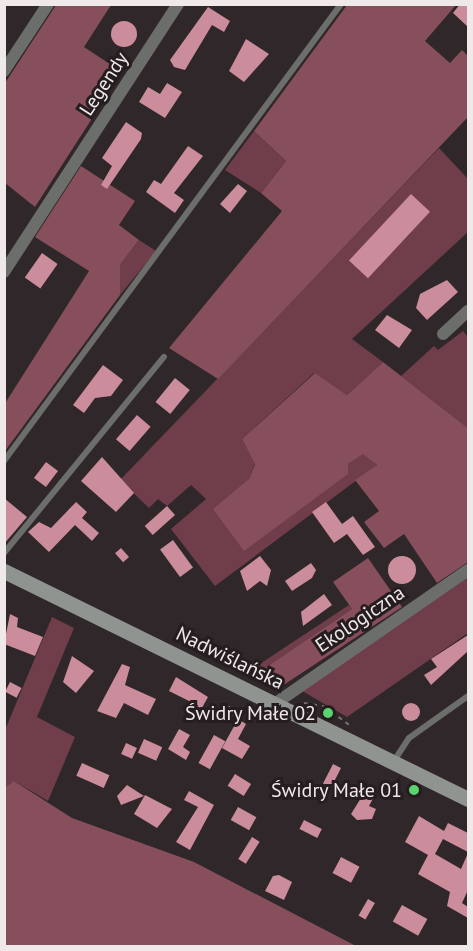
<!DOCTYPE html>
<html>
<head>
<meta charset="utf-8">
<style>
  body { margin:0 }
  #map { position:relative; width:473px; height:951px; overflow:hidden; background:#2f2729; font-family:"PT Sans",sans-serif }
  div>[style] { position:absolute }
  .green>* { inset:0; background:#703d4a }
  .forest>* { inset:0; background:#874e5c }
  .building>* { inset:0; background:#cb8c9b; transform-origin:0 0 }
  .round { border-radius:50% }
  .path>* { height:2px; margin-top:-1px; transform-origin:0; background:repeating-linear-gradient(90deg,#766e70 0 4.5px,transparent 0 9px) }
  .lane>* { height:6px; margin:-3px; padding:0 3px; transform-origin:3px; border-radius:3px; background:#6b6e6b }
  .street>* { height:12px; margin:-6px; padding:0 6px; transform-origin:6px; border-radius:6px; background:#6b6e6b }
  .secondary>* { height:15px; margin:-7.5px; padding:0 7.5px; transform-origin:7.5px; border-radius:7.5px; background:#909490 }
  .dots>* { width:16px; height:16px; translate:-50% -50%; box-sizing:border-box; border:3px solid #251d1f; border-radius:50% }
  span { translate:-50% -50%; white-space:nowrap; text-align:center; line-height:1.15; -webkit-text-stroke:6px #251d1f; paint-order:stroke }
  .street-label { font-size:20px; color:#efe9ea }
  .poi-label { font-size:20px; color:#efe9ea }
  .right { translate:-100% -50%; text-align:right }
  .frame { position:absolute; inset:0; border:6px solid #efe9ea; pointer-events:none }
</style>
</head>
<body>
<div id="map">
  <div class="green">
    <div style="clip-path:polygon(254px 131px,286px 161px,261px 193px,225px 170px)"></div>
    <div style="clip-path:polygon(439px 148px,468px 179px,468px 232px,352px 339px,383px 362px,347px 395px,314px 373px,242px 439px,255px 463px,249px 479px,348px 464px,363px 453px,377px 465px,215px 586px,171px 529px,206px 499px,191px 485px,167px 506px,158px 499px,149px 508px,120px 480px)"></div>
    <div style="clip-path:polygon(139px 240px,156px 251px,120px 295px,120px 265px)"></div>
    <div style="clip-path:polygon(463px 331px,468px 337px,468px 428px,401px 376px,434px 346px,438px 350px)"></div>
    <div style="clip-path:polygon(468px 575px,468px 633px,347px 717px,297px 688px)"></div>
    <div style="clip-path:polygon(349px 605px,352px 609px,259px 672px,252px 669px)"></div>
    <div style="clip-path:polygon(52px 617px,74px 628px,37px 717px,75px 737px,48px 801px,14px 781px,5px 787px,5px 730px)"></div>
  </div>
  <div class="forest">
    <div style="clip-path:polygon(56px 5px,111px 5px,84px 47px,122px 72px,35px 207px,5px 183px,5px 83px)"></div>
    <div style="clip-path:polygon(347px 5px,456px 5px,425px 41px,450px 63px,462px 50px,468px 56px,468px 117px,218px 379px,169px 348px,282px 211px,261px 193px,286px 161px,254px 131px)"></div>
    <div style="clip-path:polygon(81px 166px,135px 201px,119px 225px,139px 240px,120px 265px,120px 295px,5px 451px,4px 405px,89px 271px,35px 237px)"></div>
    <div style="clip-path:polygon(383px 362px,468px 428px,468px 562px,437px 583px,404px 534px,384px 548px,364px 522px,379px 511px,355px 480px,377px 465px,363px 454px,348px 464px,348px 474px,244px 551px,213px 509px,249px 479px,255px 464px,242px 439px,315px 373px,347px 395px)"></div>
    <div style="clip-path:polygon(368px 558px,402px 607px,285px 684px,259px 672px,352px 609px,333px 582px)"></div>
    <div style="clip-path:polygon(14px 781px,72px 818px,194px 862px,356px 946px,5px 946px,5px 787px)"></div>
  </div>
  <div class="building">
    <div style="clip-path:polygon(460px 4px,468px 4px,468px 27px,453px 13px)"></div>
    <div style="clip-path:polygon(208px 7px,230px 21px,224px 32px,212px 25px,185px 70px,174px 67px,170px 60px)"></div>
    <div class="round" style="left:111px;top:21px;width:26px;height:26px"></div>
    <div style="clip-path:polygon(246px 39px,269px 54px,244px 82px,229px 71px)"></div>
    <div style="clip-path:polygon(167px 83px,182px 92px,165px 118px,139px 102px,148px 87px,160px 94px)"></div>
    <div style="clip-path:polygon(126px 122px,142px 133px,141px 139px,107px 189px,101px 185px,112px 166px,102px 158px)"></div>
    <div style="clip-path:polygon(188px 146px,203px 156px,174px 193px,184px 200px,175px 213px,146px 192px,154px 180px,161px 184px)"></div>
    <div style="clip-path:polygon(238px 184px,247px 191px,230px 213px,220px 204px)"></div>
    <div style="left:411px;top:194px;width:26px;height:91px;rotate:43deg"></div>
    <div style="left:42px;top:253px;width:19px;height:30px;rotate:35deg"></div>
    <div style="clip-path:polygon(447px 280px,458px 292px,427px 320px,416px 308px,420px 294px)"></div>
    <div style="clip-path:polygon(387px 315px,412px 330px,399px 348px,375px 330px)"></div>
    <div style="clip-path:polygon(103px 365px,123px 380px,111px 396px,95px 398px,84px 413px,73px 405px)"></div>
    <div style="left:175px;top:378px;width:19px;height:31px;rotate:39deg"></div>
    <div style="left:137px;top:415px;width:18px;height:32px;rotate:41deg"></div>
    <div style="clip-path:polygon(102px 457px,134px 493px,116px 512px,81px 481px)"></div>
    <div style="left:46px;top:462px;width:15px;height:20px;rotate:37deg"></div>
    <div style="clip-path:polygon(4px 498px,27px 517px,4px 544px)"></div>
    <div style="clip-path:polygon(76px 502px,87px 512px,82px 518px,99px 533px,92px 541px,75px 525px,49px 552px,28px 532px,39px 522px,51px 528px)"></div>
    <div style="clip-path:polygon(326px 502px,342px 524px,353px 516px,375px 547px,363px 555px,347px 534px,334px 543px,312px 512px)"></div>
    <div style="left:167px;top:506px;width:12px;height:30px;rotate:48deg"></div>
    <div style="left:173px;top:540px;width:34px;height:16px;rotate:54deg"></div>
    <div style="left:121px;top:548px;width:12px;height:8px;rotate:48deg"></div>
    <div style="clip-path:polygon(260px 556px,271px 570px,267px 586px,260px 581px,247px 591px,240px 571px)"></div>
    <div class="round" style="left:388px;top:556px;width:28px;height:28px"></div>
    <div style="clip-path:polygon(311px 563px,316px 570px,312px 578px,292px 591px,285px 581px)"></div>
    <div style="clip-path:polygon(324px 594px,332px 605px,303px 626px,301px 612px)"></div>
    <div style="clip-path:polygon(10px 614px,18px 618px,17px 627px,43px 637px,35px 656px,4px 644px)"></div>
    <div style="clip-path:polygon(468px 635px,468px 651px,431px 685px,424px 675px,437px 667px,431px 659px)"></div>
    <div style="clip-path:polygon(72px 656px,94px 671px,76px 693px,63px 682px)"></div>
    <div style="clip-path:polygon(122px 664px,130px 667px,125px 685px,156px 699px,148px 715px,124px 703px,116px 718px,97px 711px)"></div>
    <div style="clip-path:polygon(176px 677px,208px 697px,198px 715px,189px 710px,193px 703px,169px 691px)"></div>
    <div style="left:10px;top:682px;width:13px;height:11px;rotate:27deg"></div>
    <div class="round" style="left:402px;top:703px;width:18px;height:18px"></div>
    <div style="left:229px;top:706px;width:8px;height:12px;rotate:30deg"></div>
    <div style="clip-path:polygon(238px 719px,246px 724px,238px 739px,250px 746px,242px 759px,222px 748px)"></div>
    <div style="clip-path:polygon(179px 729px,190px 735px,183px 747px,190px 752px,186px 760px,168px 749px)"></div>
    <div style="left:214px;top:735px;width:13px;height:32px;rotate:29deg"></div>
    <div style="left:144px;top:739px;width:20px;height:15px;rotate:24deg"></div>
    <div style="left:126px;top:743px;width:12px;height:12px;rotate:24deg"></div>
    <div style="left:82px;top:763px;width:30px;height:14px;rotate:24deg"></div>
    <div style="left:333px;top:764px;width:9px;height:22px;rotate:27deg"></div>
    <div style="left:235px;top:774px;width:19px;height:14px;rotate:32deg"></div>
    <div style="clip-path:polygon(127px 785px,144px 796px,121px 805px,117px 796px)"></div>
    <div style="clip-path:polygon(366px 790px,375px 795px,369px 806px,376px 809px,372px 819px,357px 820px,351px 814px)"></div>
    <div style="clip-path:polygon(189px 791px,214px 805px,190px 850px,176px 842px,198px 807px,184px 800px)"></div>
    <div style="clip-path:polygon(145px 795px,172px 809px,157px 828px,134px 814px)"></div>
    <div style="left:238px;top:807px;width:21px;height:15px;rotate:29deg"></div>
    <div style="clip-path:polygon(419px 816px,444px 831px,448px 823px,468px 833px,468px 852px,443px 839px,435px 854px,461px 869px,468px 853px,468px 890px,462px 903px,468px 907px,468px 918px,447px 906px,450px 892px,418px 874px,428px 855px,405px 842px)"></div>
    <div style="left:304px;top:820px;width:20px;height:10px;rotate:27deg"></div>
    <div style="left:252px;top:837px;width:9px;height:26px;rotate:32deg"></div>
    <div style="left:341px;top:857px;width:21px;height:18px;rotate:28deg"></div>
    <div style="clip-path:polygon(279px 875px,292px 882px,284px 900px,265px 891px,273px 876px)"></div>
    <div style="left:368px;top:899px;width:8px;height:19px;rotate:30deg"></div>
    <div style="left:402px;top:905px;width:29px;height:19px;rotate:29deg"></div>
  </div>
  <div class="path">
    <div style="left:304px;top:703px;width:20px;rotate:9deg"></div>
    <div style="left:324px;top:706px;width:31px;rotate:37deg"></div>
  </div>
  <div class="lane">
    <div style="left:4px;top:461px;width:568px;rotate:-53.59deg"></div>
    <div style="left:4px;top:553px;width:253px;rotate:-50.8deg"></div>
    <div style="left:394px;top:761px;width:27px;rotate:-57deg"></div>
    <div style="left:409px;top:738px;width:72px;rotate:-35.4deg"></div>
  </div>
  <div class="street">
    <div style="left:4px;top:71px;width:80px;rotate:-56.7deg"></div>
    <div style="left:4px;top:272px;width:320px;rotate:-57deg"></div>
    <div style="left:443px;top:334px;width:34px;rotate:-43deg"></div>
    <div style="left:276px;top:703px;width:234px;rotate:-34.7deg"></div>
  </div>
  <div class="secondary">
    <div style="left:4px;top:571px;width:517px;rotate:26.17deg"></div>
  </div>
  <div class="dots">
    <div style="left:328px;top:713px;background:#58d56f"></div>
    <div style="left:414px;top:790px;background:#58d56f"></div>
  </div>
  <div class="street-label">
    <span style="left:104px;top:84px;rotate:-57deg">Legendy</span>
    <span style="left:360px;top:619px;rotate:-34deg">Ekologiczna</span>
    <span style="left:230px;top:658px;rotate:26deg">Nadwiślańska</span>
  </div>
  <div class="poi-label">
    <span class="right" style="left:316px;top:713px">Świdry Małe 02</span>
    <span class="right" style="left:402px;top:790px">Świdry Małe 01</span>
  </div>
  <div class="frame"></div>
</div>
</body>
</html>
